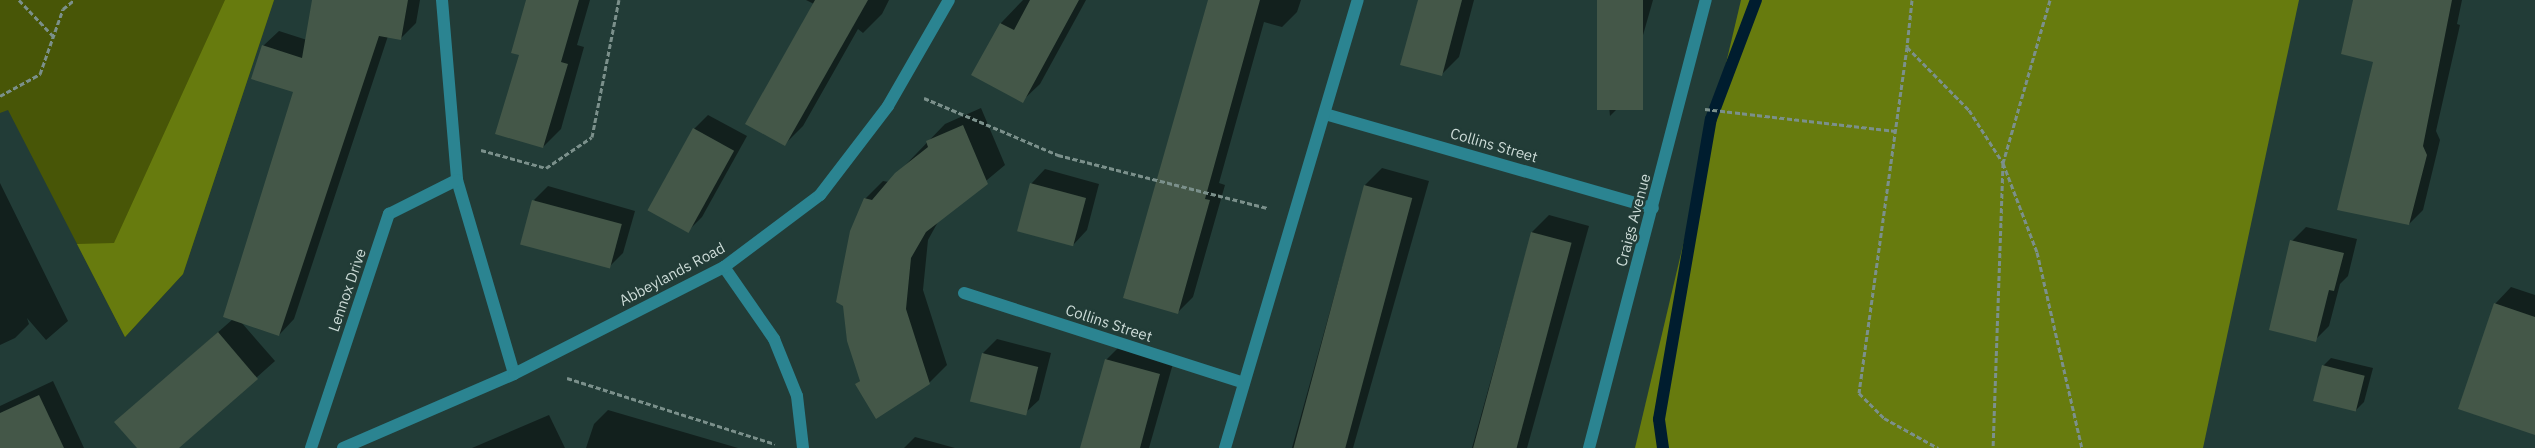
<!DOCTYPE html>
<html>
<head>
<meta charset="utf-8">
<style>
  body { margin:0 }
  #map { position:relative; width:2535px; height:448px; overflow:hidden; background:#223c37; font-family:"IBM Plex Sans",sans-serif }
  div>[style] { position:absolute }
  .green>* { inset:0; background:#485607 }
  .forest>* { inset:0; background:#677b0e }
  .shadow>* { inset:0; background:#0007 }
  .stream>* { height:12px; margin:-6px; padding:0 6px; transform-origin:6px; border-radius:6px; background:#001d2f }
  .building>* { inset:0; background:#445748; transform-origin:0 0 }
  .path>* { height:3px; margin-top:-1.5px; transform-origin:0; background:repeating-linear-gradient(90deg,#7b908b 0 5px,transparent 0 7.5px) }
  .minor>* { height:12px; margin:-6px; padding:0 6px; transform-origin:6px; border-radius:6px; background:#2b8491 }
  span { translate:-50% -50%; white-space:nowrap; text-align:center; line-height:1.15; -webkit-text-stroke:5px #223c37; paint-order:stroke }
  .street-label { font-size:15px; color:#ccdbd7 }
</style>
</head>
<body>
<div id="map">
  <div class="green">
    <div style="clip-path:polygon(0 0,274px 0,183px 274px,125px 337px,8px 110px,0 113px)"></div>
  </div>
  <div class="forest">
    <div style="clip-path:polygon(225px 0,274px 0,183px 274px,125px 337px,77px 244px,114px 243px)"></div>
    <div style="clip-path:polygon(1741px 0,2299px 0,2203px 448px,1635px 448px)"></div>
  </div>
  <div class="shadow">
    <div style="clip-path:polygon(314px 0,420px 0,416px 23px,401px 38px,388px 36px,294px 319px,279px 335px,241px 322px,275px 361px,177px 448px,138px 448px,116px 422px,233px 319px,295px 92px,263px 46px,279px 31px,307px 40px)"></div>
    <div style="clip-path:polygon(527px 0,590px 0,577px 45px,584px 47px,561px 129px,543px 147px,520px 54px)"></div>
    <div style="clip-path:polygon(806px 0,889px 0,882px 14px,863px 33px,858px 29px,803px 126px,784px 145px,814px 4px)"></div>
    <div style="clip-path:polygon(1023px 0,1086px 0,1040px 84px,1022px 101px,973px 75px,1001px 23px)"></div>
    <div style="clip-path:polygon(1219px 0,1301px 0,1297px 12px,1282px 27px,1264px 22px,1219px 183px,1225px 185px,1193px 297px,1178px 312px)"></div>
    <div style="clip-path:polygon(1419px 0,1474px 0,1459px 57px,1441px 75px)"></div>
    <div style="clip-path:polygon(1599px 0,1653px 0,1624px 102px,1610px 116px)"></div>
    <div style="clip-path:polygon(2370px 0,2462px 0,2457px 24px,2460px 25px,2436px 131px,2440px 140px,2423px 210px,2409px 224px,2375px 61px)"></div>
    <div style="clip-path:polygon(981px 108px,1005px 165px,939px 220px,928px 240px,923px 290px,947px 365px,929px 383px,856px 384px,861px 380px,865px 199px,883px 181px,889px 182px,945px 124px)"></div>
    <div style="clip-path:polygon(708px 115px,747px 136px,702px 217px,688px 231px,694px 129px)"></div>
    <div style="clip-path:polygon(1382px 168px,1429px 181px,1353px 448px,1292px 448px,1365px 185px)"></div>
    <div style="clip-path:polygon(1045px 169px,1099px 184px,1087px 230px,1073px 245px,1031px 184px)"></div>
    <div style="clip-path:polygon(0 183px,68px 321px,46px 340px,27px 318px,29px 324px,15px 338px,0 345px)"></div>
    <div style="clip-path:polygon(548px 186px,635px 211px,623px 253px,609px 267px,534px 200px)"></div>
    <div style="clip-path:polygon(1549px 215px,1589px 226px,1527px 448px,1472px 448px,1532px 232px)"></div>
    <div style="clip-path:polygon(2306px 227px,2357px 239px,2348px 276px,2340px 284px,2329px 326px,2315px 340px,2292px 241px)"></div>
    <div style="clip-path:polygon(2511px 287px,2535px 295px,2535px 433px,2495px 304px)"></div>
    <div style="clip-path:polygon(997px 339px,1051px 353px,1039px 400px,1024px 414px,983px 353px)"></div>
    <div style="clip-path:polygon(1120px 346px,1174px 360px,1149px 448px,1081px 448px,1106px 360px)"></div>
    <div style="clip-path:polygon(2331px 358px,2373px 368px,2364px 402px,2356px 410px,2323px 366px)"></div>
    <div style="clip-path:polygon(53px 381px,84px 448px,0 448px,0 406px)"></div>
    <div style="clip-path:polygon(608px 410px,738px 448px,586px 448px,594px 424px)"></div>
    <div style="clip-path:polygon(549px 415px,565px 448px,472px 448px)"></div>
    <div style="clip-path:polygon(915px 437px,955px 448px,904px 448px)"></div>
  </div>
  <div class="stream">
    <div style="left:1663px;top:448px;width:29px;rotate:-98deg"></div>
    <div style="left:1659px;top:419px;width:304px;rotate:-80.2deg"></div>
    <div style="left:1711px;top:119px;width:127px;rotate:-69.3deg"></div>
  </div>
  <div class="building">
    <div style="clip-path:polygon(312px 0,408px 0,401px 40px,379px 36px,279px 336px,223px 317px,293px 92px,251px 79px,262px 45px,302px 58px)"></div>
    <div style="clip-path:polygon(526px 0,579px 0,561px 62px,568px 64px,543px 148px,495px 134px,519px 55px,511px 53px)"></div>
    <div style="clip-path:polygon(815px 0,868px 0,785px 146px,745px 124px)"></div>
    <div style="clip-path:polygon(1030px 0,1079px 0,1023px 103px,971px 75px,1000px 23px,1014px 30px)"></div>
    <div style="clip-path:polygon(1208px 0,1260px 0,1205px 199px,1210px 200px,1178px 314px,1123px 298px)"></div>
    <div style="clip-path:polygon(1418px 0,1462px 0,1442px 76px,1400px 65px)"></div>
    <div style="left:1597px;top:0;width:46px;height:110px"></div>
    <div style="clip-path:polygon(2353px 0,2452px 0,2423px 146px,2427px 155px,2409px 225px,2337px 210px,2373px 62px,2341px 54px)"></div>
    <div style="clip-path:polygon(963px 125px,988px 184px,926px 232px,911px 258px,906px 309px,930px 384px,876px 419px,855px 384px,860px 381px,847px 341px,843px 306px,836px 302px,850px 231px,864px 198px,872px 200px,895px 173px,928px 147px,926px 141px)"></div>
    <div style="left:693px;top:128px;width:47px;height:94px;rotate:29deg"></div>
    <div style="left:1030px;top:183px;width:58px;height:50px;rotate:15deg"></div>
    <div style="left:1364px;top:185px;width:50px;height:273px;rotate:15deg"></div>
    <div style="left:532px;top:200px;width:93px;height:46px;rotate:15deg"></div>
    <div style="left:1531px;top:232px;width:42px;height:224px;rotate:15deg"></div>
    <div style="clip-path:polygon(2290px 240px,2344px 253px,2334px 291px,2329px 290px,2316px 342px,2269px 330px)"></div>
    <div style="clip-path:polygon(2494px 303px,2535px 317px,2535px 435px,2458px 409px)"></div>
    <div style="clip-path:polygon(218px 332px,258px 379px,179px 448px,137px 448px,114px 422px)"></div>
    <div style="left:982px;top:353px;width:58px;height:50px;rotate:14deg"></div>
    <div style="clip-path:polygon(1105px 359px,1160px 374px,1140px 448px,1080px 448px)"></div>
    <div style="left:2322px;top:365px;width:44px;height:37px;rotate:14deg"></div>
    <div style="clip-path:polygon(39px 395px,64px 448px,0 448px,0 413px)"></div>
  </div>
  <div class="path">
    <div style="left:19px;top:0;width:50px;rotate:46.6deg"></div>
    <div style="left:1912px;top:0;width:47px;rotate:96.1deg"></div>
    <div style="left:1907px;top:47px;width:88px;rotate:45.5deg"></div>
    <div style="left:1969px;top:110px;width:63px;rotate:57.3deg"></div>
    <div style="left:2003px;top:163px;width:285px;rotate:92deg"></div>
    <div style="left:2050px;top:0;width:170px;rotate:106.1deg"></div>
    <div style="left:2003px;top:163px;width:95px;rotate:69.1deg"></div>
    <div style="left:2037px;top:252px;width:201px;rotate:77.1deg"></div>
    <div style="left:1907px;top:47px;width:349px;rotate:97.9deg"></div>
    <div style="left:1859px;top:393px;width:35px;rotate:45deg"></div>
    <div style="left:1884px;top:418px;width:62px;rotate:29.1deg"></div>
    <div style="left:0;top:96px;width:46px;rotate:-28.8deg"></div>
    <div style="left:40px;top:74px;width:69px;rotate:-70.5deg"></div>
    <div style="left:63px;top:9px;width:14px;rotate:-39deg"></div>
    <div style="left:924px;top:98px;width:146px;rotate:23deg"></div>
    <div style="left:1058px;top:155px;width:217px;rotate:14.2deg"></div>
    <div style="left:1705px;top:109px;width:192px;rotate:6.6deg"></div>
    <div style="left:481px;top:150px;width:67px;rotate:15.5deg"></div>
    <div style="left:546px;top:168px;width:55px;rotate:-34deg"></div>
    <div style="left:592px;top:137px;width:140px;rotate:-78.9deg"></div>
    <div style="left:567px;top:378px;width:218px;rotate:17.6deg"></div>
  </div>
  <div class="minor">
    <div style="left:442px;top:0;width:181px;rotate:85.2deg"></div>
    <div style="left:457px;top:180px;width:202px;rotate:73.6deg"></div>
    <div style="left:1325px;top:114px;width:341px;rotate:16deg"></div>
    <div style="left:724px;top:267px;width:88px;rotate:55.2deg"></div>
    <div style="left:774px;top:339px;width:61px;rotate:68deg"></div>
    <div style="left:797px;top:396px;width:52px;rotate:83.4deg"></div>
    <div style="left:964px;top:293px;width:294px;rotate:17.8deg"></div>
    <div style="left:311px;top:448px;width:247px;rotate:-71.6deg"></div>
    <div style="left:389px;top:214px;width:76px;rotate:-26.6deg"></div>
    <div style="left:343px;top:448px;width:186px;rotate:-23.4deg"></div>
    <div style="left:514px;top:374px;width:236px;rotate:-27deg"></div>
    <div style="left:724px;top:267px;width:120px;rotate:-36.9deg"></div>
    <div style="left:820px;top:195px;width:112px;rotate:-52.6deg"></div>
    <div style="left:888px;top:106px;width:122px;rotate:-60.1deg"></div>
    <div style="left:1225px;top:448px;width:467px;rotate:-73.5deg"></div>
    <div style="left:1589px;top:448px;width:463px;rotate:-75.4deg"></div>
  </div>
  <div class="street-label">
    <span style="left:1494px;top:145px;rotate:16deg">Collins Street</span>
    <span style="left:1633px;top:220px;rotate:-75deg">Craigs Avenue</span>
    <span style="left:672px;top:274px;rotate:-28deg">Abbeylands Road</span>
    <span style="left:347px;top:290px;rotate:-71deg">Lennox Drive</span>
    <span style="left:1109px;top:323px;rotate:18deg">Collins Street</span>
  </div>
</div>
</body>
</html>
